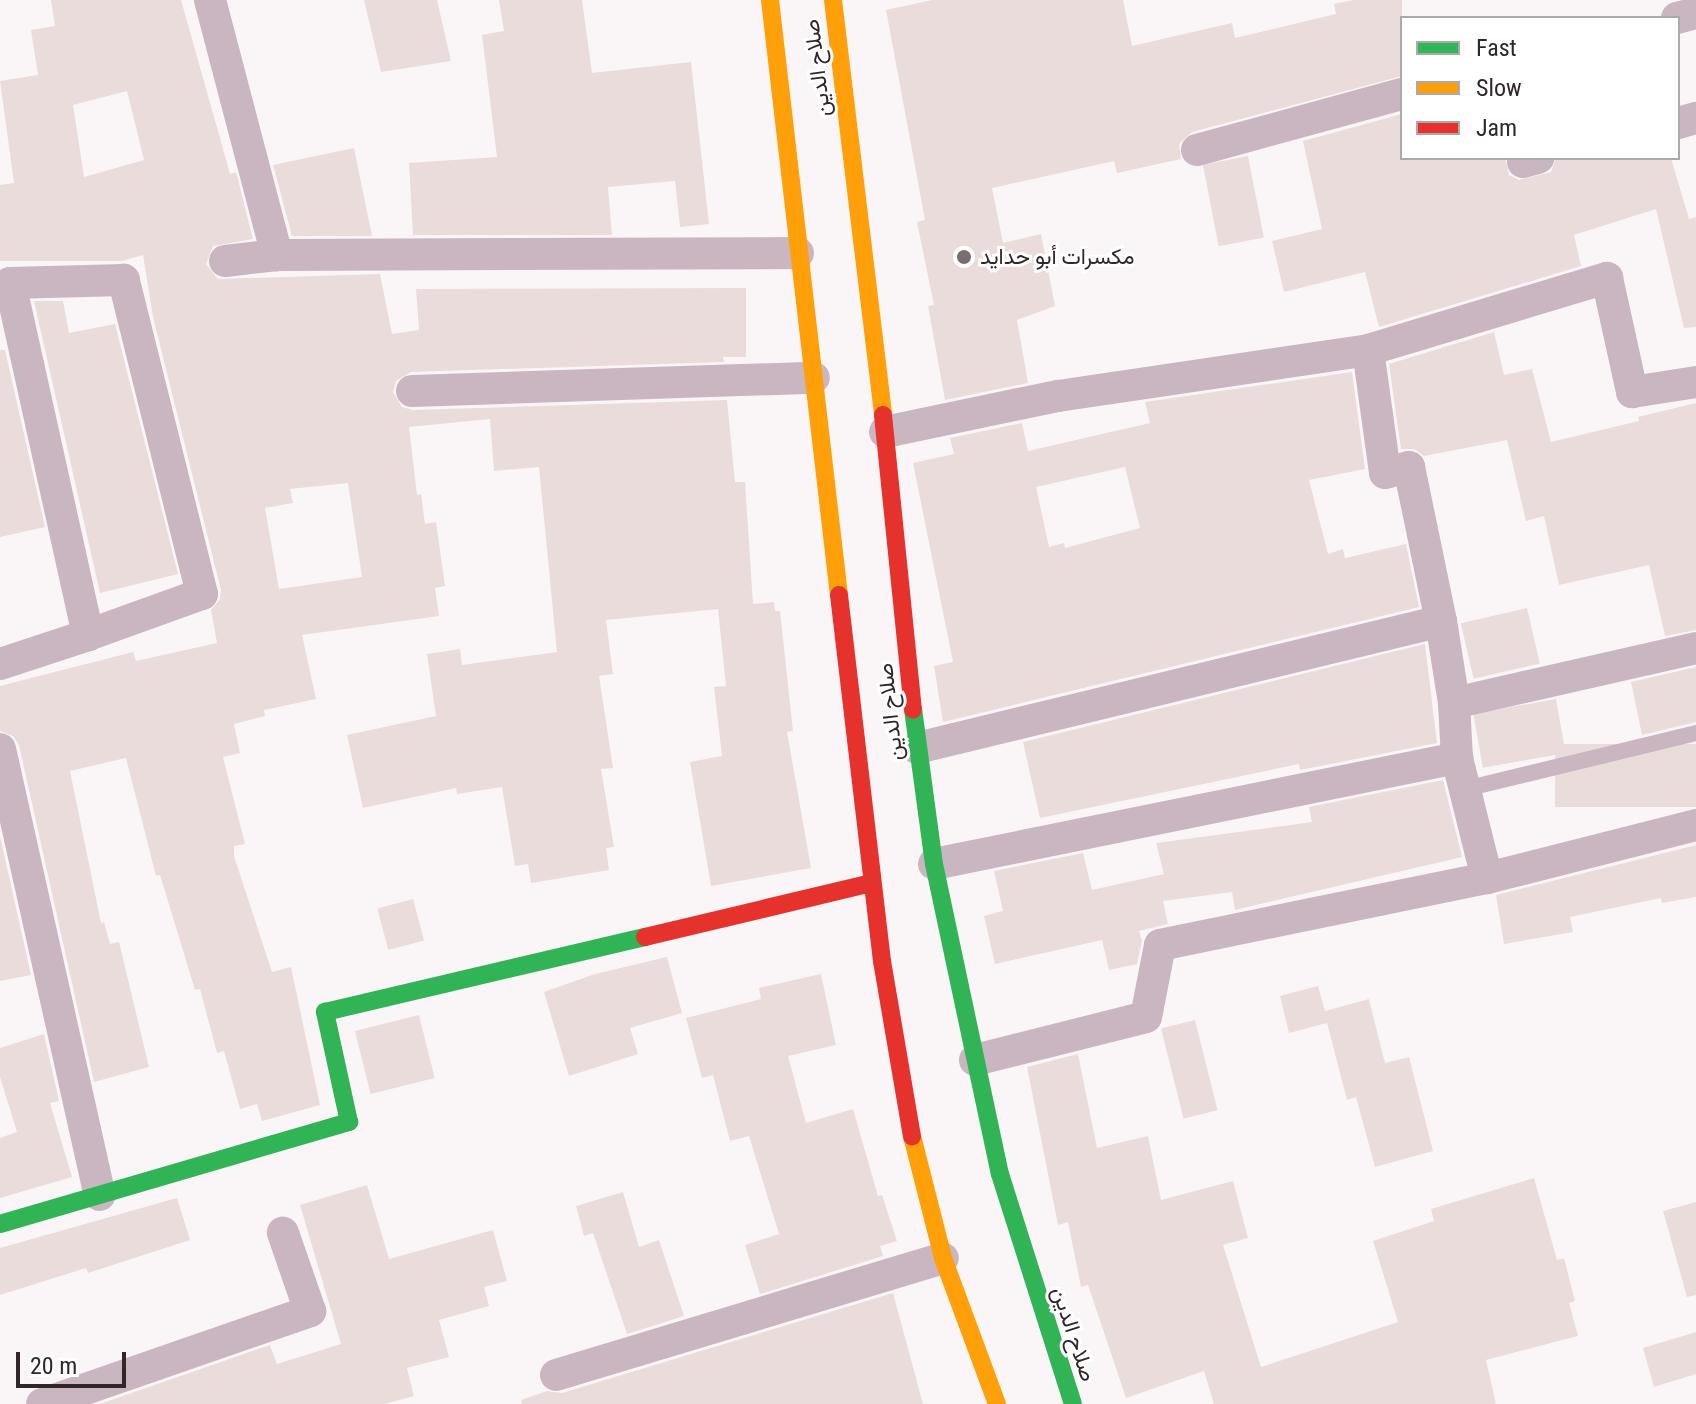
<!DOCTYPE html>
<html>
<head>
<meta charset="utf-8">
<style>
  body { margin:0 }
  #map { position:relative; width:1696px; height:1404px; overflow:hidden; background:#faf6f7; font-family:"Roboto Condensed",Vazirmatn,sans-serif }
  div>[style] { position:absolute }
  .building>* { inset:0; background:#eadcdb; transform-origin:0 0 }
  .lane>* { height:16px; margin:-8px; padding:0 8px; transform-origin:8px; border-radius:8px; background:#c9b6c1 }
  .street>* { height:32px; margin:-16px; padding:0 16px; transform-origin:16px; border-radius:16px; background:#c9b6c1 }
  .fast>* { height:18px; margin:-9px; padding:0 9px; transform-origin:9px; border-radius:9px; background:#30b455 }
  .slow>* { height:18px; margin:-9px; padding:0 9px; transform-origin:9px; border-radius:9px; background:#ff9f0a }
  .jam>* { height:18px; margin:-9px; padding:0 9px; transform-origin:9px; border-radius:9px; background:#e5322d }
  .dots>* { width:22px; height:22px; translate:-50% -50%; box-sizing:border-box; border:4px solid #fff; border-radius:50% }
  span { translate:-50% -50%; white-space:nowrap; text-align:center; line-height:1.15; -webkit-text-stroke:6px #fff; paint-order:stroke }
  .street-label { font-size:22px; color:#322628 }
  .poi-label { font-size:22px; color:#322628 }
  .left { translate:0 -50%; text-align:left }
  .legend { position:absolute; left:1400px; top:16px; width:280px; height:144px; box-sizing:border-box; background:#fff; border:2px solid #ada8a9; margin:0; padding:10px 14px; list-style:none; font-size:24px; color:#322628 }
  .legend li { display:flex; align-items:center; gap:16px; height:40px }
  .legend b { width:40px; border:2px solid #ada8a9 }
  .scale { position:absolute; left:16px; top:1352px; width:110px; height:36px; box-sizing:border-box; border:4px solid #322628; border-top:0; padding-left:10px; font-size:24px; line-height:28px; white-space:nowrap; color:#322628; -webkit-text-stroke:6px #fff; paint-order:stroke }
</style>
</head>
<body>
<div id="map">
  <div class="building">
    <div style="clip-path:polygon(evenodd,51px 0,181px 0,229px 170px,230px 174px,236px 172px,253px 239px,213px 246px,206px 264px,218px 279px,380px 274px,392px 334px,419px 330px,416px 289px,746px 288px,746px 357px,723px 357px,724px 362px,411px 372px,396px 381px,393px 392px,402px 407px,413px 410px,727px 400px,735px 482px,745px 482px,753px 604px,774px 602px,775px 611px,780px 611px,793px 731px,787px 732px,811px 868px,711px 886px,690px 762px,722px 756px,714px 687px,726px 686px,718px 609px,606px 620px,613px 674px,599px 676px,613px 768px,601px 769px,614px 847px,606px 848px,609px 870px,531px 883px,528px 864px,515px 866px,502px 787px,457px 794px,456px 788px,363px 808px,347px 735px,436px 716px,427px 654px,460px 649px,462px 665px,557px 652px,539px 467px,494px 471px,490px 419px,409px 427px,417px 495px,421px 494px,425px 524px,436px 522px,445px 586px,435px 588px,439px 616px,302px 635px,316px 699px,264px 710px,265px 716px,234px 724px,240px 753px,223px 757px,245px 844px,234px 846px,234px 856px,272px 972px,291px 967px,320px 1105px,262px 1121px,257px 1104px,240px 1109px,224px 1051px,217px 1053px,200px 989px,195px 990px,160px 875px,156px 876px,126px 758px,70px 771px,101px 923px,104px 922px,110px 944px,119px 942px,149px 1067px,94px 1082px,19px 745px,13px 736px,0 731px,0 686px,133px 652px,136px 661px,217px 643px,211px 610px,220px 599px,221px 590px,153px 317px,143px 255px,122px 261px,0 261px,0 185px,14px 183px,0 81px,38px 75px,31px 30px,55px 26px,51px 0,127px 91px,144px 160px,84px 177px,73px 105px,127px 91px,51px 0,348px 483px,362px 577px,279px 589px,265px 508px,293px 503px,290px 489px,348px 483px)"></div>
    <div style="clip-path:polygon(364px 0,437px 0,451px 61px,381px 72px)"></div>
    <div style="clip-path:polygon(499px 0,582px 0,592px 73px,691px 62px,709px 224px,680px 227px,675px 181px,608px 187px,612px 235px,413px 235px,409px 163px,497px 157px,482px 35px,504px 31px)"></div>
    <div style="clip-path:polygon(932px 0,1123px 0,1132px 46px,1232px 23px,1235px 38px,1336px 14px,1334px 4px,1354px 0,1402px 0,1402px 76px,1192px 132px,1179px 144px,1181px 159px,1117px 173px,1114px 161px,992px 188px,1003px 243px,1041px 234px,1055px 306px,1017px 320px,1028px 383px,945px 400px,928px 306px,934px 305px,917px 222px,925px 220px,886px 10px)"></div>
    <div style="clip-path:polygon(1402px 114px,1402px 158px,1505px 158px,1509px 175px,1519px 180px,1551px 172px,1556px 158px,1671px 158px,1689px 219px,1696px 217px,1696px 327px,1684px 328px,1656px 209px,1574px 235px,1581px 266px,1379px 327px,1365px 272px,1284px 292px,1272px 241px,1322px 229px,1303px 141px)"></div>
    <div style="clip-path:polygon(354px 148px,372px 236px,292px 236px,273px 165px)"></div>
    <div style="left:1248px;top:156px;width:83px;height:46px;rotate:79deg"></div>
    <div style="clip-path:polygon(34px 301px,63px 301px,69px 333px,115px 324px,178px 574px,100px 593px)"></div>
    <div style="clip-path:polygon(1494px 332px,1504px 375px,1532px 369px,1551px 442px,1639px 421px,1638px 417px,1696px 403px,1696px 630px,1665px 636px,1649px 565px,1559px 585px,1544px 516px,1526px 521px,1507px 440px,1424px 456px,1414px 449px,1401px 449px,1389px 364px)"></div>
    <div style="clip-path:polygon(0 350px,5px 350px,45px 527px,0 537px)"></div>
    <div style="clip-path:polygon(evenodd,1352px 372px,1365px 469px,1309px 480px,1328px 554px,1343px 549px,1345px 558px,1406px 544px,1419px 607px,943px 722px,934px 666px,953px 662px,913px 463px,954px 454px,950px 438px,1022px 423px,1028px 451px,1150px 423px,1145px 402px,1352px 372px,1125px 467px,1140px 528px,1065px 548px,1064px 543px,1049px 547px,1036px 487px,1125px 467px)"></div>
    <div style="left:1527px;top:608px;width:57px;height:68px;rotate:77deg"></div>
    <div style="clip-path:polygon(1425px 644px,1437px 743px,1300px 770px,1299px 764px,1040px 818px,1023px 742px)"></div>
    <div style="clip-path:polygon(1696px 667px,1696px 722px,1642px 735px,1631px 682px)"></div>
    <div style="left:1556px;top:699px;width:55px;height:84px;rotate:80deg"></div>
    <div style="left:1696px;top:744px;width:63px;height:141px;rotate:90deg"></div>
    <div style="clip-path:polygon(1443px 780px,1462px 857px,1235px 910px,1232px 892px,1163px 901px,1168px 924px,1139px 931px,1142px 941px,1137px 964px,1109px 970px,1102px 940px,995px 964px,984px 916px,1003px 911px,994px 871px,1083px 853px,1092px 890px,1164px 874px,1156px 843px,1312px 822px,1309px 807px)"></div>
    <div style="clip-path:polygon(0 836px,31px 975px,0 981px)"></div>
    <div style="clip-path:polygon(1696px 845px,1696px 897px,1662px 903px,1661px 898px,1570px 917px,1573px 932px,1504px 944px,1496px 895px)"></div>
    <div style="left:413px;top:899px;width:43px;height:37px;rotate:75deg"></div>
    <div style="clip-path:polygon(667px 957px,682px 1013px,630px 1028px,638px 1054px,569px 1076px,544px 992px,595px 974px)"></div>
    <div style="clip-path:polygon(821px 974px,836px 1045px,788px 1056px,806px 1123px,853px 1109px,878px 1196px,882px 1195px,897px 1241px,880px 1246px,883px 1256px,760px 1294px,745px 1245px,779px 1234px,749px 1136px,730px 1141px,713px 1075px,702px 1078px,686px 1018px,761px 999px,759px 988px)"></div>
    <div style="clip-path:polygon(1318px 986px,1325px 1011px,1369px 999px,1385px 1063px,1409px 1057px,1433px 1151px,1375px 1167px,1356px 1097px,1347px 1100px,1327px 1023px,1289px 1033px,1280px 996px)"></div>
    <div style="left:419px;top:1015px;width:65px;height:66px;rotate:76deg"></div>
    <div style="left:1195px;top:1020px;width:93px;height:35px;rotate:76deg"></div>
    <div style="clip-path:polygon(44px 1034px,59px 1101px,50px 1103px,72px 1177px,0 1198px,0 1138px,17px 1132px,0 1077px,0 1048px)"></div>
    <div style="clip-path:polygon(1078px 1054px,1097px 1148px,1148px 1136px,1161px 1200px,1233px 1181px,1248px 1238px,1223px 1245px,1261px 1367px,1398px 1322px,1373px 1241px,1434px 1221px,1431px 1209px,1534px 1178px,1557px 1260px,1564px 1258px,1575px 1301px,1569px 1303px,1578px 1336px,1486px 1360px,1496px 1404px,1214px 1404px,1204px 1371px,1126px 1398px,1088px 1285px,1081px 1287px,1068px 1222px,1058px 1225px,1027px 1067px)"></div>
    <div style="clip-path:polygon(367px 1185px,389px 1259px,493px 1230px,507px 1281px,484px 1287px,489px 1306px,439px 1320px,449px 1357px,407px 1368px,414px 1396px,385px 1404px,100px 1404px,270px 1345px,277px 1364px,341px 1344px,300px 1205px)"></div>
    <div style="clip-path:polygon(623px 1192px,639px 1247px,659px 1240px,684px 1316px,627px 1334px,593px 1233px,584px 1236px,576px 1206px)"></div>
    <div style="clip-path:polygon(177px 1198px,190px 1240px,88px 1273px,86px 1268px,0 1295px,0 1248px)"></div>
    <div style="clip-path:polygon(1696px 1202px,1696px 1295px,1687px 1297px,1663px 1211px)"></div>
    <div style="clip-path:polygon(893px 1293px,923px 1404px,522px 1404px,521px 1400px,547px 1391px,562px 1393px)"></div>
    <div style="clip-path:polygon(1696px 1332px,1696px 1374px,1654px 1387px,1643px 1348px)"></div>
  </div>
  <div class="lane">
    <div style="left:1465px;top:789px;width:238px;rotate:-13.6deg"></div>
  </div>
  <div class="street">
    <div style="left:210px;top:0;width:264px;rotate:75.3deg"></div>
    <div style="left:1677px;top:18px;width:20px;rotate:-15deg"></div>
    <div style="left:1678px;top:123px;width:19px;rotate:-16deg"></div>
    <div style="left:1197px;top:150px;width:213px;rotate:-15.3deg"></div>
    <div style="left:1523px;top:162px;width:16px;rotate:-15deg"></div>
    <div style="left:225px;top:261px;width:52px;rotate:-6.6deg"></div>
    <div style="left:277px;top:255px;width:521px;rotate:-0.22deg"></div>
    <div style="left:1368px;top:350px;width:124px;rotate:82.1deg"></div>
    <div style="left:1385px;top:473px;width:25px;rotate:-14deg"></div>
    <div style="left:1409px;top:467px;width:157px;rotate:78.3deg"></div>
    <div style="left:1441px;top:621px;width:83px;rotate:81deg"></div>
    <div style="left:1454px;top:703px;width:55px;rotate:86.9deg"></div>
    <div style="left:1457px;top:758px;width:124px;rotate:76deg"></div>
    <div style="left:412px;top:391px;width:402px;rotate:-1.9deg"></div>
    <div style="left:885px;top:432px;width:177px;rotate:-11.8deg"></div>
    <div style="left:1058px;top:396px;width:313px;rotate:-8.4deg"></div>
    <div style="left:1368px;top:350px;width:250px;rotate:-16.8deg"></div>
    <div style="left:1607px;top:278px;width:117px;rotate:77.6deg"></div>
    <div style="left:1632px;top:392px;width:65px;rotate:-8.9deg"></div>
    <div style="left:0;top:664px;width:93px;rotate:-18.2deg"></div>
    <div style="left:88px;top:635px;width:121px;rotate:-19.8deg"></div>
    <div style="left:202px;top:594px;width:324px;rotate:-104deg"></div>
    <div style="left:124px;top:280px;width:114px;rotate:178.5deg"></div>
    <div style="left:10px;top:283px;width:361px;rotate:77.5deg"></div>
    <div style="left:1454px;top:703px;width:248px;rotate:-12.8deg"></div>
    <div style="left:917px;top:748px;width:539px;rotate:-13.62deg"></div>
    <div style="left:0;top:749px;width:457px;rotate:77.4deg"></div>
    <div style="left:934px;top:864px;width:534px;rotate:-11.46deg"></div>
    <div style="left:975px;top:1060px;width:176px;rotate:-14.1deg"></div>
    <div style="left:1146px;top:1017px;width:73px;rotate:-79deg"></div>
    <div style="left:1160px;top:945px;width:334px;rotate:-11.6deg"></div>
    <div style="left:1487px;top:878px;width:216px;rotate:-14.2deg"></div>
    <div style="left:556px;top:1375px;width:404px;rotate:-16.8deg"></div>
    <div style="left:42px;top:1404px;width:284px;rotate:-19.1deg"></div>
    <div style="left:310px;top:1311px;width:83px;rotate:-109.1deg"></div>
  </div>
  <div class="fast">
    <div style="left:913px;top:709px;width:156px;rotate:82.3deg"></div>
    <div style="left:934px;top:864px;width:317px;rotate:78deg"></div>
    <div style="left:1000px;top:1174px;width:241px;rotate:72.4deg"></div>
    <div style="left:0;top:1224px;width:364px;rotate:-16.3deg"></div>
    <div style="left:349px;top:1122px;width:113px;rotate:-102.3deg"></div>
    <div style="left:325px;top:1012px;width:329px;rotate:-13.2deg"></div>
  </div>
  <div class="slow">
    <div style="left:770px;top:0;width:599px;rotate:83.39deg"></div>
    <div style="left:833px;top:0;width:418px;rotate:83.1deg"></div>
    <div style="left:912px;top:1136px;width:126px;rotate:75.7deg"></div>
    <div style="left:943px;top:1258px;width:156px;rotate:69.7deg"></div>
  </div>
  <div class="jam">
    <div style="left:883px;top:415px;width:296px;rotate:84.2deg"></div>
    <div style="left:839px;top:595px;width:369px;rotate:83.3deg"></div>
    <div style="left:882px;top:961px;width:178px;rotate:80.3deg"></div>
    <div style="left:645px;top:937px;width:233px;rotate:-13.4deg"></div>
  </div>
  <div class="dots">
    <div style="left:964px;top:257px;background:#786f70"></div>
  </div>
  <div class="street-label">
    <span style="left:817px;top:68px;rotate:-97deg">صلاح الدين</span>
    <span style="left:890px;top:712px;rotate:-96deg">صلاح الدين</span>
    <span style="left:1074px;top:1334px;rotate:72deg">صلاح الدين</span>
  </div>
  <div class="poi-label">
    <span class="left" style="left:980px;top:257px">مكسرات أبو حدايد</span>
  </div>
  <ul class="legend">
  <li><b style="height:10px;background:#30b455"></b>Fast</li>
  <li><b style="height:10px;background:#ff9f0a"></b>Slow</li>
  <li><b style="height:10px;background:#e5322d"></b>Jam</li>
  </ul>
  <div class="scale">20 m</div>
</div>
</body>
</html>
